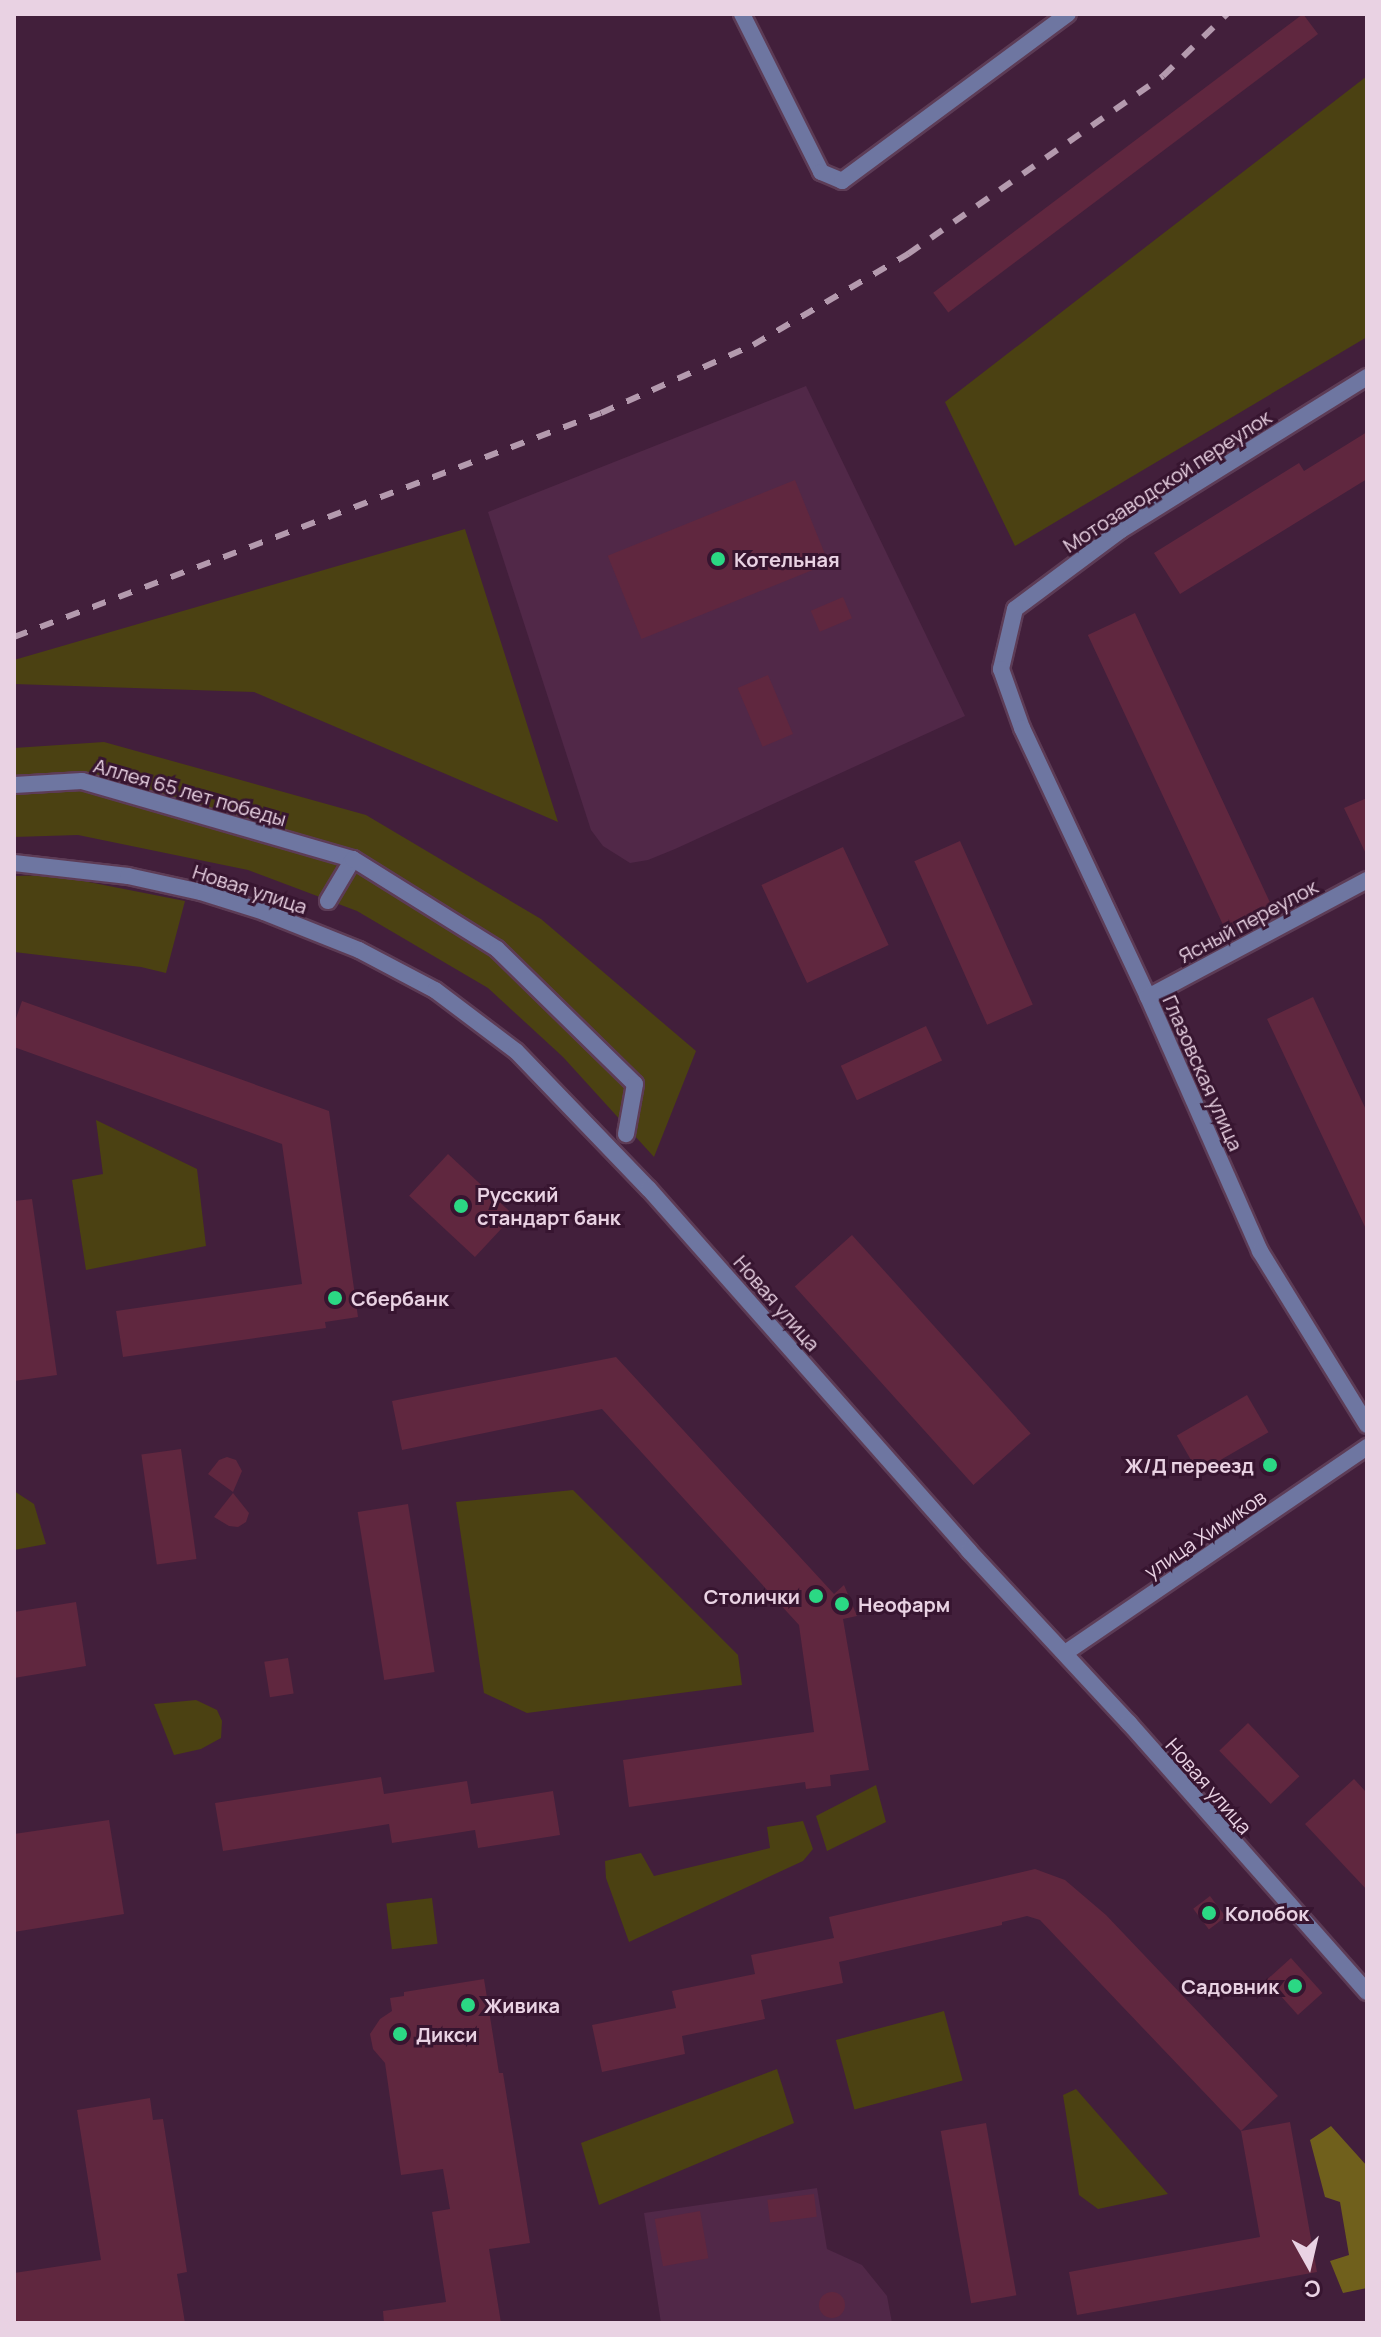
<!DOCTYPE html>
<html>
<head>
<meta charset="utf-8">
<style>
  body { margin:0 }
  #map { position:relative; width:1381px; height:2337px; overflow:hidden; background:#421f3b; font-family:Manrope,sans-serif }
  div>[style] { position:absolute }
  .built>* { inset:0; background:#512848 }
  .green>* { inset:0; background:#4b4112; transform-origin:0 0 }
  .forest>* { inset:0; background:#70601c }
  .building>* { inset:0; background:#60273f; transform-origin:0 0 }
  .round { border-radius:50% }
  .roads { filter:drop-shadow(2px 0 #5d3c56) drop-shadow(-2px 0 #5d3c56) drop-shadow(0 2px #5d3c56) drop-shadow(0 -2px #5d3c56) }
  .pedestrian>* { height:16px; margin:-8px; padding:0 8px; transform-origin:8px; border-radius:8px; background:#6e76a1 }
  .minor>* { height:16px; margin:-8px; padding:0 8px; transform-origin:8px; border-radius:8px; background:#6e76a1 }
  .tertiary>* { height:16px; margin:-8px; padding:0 8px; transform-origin:8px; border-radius:8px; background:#6e76a1 }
  .rail>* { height:6px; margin-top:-3px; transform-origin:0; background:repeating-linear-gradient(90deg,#b49aae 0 14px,transparent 0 28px) }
  .dots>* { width:22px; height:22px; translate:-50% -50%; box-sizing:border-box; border:4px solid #371530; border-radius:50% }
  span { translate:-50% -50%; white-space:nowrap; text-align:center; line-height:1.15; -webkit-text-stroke:6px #371530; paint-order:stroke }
  .street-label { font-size:20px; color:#e9d2e3 }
  .poi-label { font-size:20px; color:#e9d2e3; font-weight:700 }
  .left { translate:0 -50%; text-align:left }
  .right { translate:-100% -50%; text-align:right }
  .frame { position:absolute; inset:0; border:16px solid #e9d2e3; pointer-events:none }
  .north { position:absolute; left:1269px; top:2225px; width:80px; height:80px; -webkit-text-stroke:6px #371530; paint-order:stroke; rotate:172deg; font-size:22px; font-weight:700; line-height:32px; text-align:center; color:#e9d2e3 }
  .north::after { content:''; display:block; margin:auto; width:28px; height:36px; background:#e9d2e3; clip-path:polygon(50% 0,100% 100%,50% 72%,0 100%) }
</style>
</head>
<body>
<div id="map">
  <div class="built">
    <div style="clip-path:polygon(806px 386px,965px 716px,675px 849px,648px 860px,630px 863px,603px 846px,591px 830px,488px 512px)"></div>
    <div style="clip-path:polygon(817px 2188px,827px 2249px,862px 2265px,887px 2296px,892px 2323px,661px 2323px,644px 2213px)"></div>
  </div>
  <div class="green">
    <div style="clip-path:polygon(1367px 76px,1367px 337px,1015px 546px,945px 402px)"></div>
    <div style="clip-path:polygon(465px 529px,558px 822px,254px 692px,14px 684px,14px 660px)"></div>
    <div style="clip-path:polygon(104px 742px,366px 815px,541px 919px,696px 1051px,654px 1157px,563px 1057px,488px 988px,357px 911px,248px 870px,78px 835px,14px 837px,14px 748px)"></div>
    <div style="clip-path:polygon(53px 875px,185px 901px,166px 973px,141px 967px,14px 952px,14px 876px)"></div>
    <div style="clip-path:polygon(96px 1120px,197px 1169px,206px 1246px,86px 1270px,72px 1180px,103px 1174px)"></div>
    <div style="clip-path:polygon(573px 1490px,738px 1655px,742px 1685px,527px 1713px,484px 1693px,456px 1502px)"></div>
    <div style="clip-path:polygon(14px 1491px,34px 1504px,46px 1544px,14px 1550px)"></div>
    <div style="clip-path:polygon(196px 1700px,217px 1710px,222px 1721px,221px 1738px,201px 1749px,174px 1755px,154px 1704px)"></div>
    <div style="clip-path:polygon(876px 1785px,886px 1822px,827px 1851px,816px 1816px)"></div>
    <div style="clip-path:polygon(803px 1821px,813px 1849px,803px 1861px,629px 1942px,606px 1878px,605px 1861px,641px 1853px,654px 1876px,770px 1848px,767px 1827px)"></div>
    <div style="left:432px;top:1898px;width:46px;height:46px;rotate:83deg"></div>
    <div style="left:944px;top:2011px;width:72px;height:112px;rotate:75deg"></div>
    <div style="clip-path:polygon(777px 2069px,794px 2123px,599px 2205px,581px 2143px)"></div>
    <div style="clip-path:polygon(1076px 2089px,1168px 2194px,1098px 2209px,1079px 2195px,1063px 2095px)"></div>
  </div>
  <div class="forest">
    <div style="clip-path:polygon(1331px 2126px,1367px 2166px,1367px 2288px,1343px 2293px,1330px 2261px,1349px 2255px,1340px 2202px,1325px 2197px,1310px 2140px)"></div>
  </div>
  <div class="building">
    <div style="left:1303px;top:14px;width:25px;height:463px;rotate:53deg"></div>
    <div style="clip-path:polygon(1367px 432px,1367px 479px,1180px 594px,1154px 553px,1299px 463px,1304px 471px)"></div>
    <div style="left:795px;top:480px;width:90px;height:202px;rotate:68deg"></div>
    <div style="left:843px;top:597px;width:23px;height:35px;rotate:67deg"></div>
    <div style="left:1135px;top:613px;width:334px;height:52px;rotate:65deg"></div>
    <div style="left:768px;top:675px;width:64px;height:33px;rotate:67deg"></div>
    <div style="clip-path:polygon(1367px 798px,1367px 856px,1344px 808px)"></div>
    <div style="left:960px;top:841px;width:179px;height:50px;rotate:66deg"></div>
    <div style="left:843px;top:847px;width:108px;height:90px;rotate:65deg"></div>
    <div style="clip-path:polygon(1313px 997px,1367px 1112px,1367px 1231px,1267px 1019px)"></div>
    <div style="clip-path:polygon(22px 1001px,329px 1111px,358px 1317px,325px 1322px,326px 1328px,123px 1357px,116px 1311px,302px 1284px,282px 1144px,14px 1047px,14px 1024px)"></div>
    <div style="left:926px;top:1026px;width:38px;height:94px;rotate:65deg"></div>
    <div style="left:448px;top:1154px;width:90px;height:57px;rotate:43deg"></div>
    <div style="clip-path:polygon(32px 1199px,57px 1375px,14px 1381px,14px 1201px)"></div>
    <div style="left:852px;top:1235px;width:267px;height:77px;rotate:48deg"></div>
    <div style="clip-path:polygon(616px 1357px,834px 1594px,844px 1585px,857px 1616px,843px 1619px,869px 1770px,830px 1775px,831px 1786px,806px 1789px,805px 1782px,629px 1807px,623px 1760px,814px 1732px,799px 1625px,602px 1409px,402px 1450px,392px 1401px)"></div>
    <div style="left:1247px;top:1395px;width:43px;height:81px;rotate:60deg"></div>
    <div style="left:181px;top:1449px;width:111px;height:40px;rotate:82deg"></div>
    <div style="clip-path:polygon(227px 1457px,236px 1460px,242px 1471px,233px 1492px,208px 1474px,219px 1460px)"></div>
    <div style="clip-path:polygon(233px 1493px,249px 1513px,246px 1522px,238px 1527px,229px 1526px,214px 1517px)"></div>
    <div style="left:408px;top:1504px;width:170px;height:51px;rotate:81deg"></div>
    <div style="clip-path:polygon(76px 1602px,86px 1666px,14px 1678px,14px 1612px)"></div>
    <div style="left:288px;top:1658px;width:36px;height:24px;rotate:81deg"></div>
    <div style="left:1248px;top:1723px;width:74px;height:40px;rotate:46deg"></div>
    <div style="clip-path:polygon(381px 1777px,384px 1794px,467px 1781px,471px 1804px,553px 1791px,560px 1835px,478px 1848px,475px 1830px,392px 1843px,389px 1824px,223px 1851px,215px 1803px)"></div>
    <div style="clip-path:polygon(1354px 1779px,1367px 1793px,1367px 1890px,1305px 1824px)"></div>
    <div style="clip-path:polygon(109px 1820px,124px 1914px,14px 1932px,14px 1834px)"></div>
    <div style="clip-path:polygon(1035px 1869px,1065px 1880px,1106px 1915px,1278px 2096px,1241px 2131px,1040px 1920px,1027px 1916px,1002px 1922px,1002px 1925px,839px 1962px,843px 1983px,761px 2000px,765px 2019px,682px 2036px,685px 2054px,602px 2072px,592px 2025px,676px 2008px,672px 1991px,755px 1974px,751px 1955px,834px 1938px,829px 1917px)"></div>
    <div style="left:1210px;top:1896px;width:26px;height:21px;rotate:53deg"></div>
    <div style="left:1291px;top:1958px;width:47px;height:33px;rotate:48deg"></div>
    <div style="clip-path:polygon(484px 1979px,499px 2073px,503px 2073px,530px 2243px,489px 2249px,501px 2323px,384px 2323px,383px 2311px,446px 2302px,432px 2212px,450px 2209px,443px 2169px,401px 2175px,385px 2063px,373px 2049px,370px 2034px,380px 2019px,392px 2011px,390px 1998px,404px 1996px,404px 1992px)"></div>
    <div style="clip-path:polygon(150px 2098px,153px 2120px,163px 2119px,187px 2272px,177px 2274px,185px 2323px,14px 2323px,14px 2273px,101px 2260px,77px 2110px)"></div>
    <div style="clip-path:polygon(1290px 2122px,1317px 2272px,1077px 2315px,1069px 2272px,1260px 2237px,1241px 2131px)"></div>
    <div style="left:986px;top:2123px;width:175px;height:46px;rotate:80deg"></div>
    <div style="left:814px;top:2194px;width:23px;height:47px;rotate:83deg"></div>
    <div style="left:700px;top:2211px;width:48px;height:46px;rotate:80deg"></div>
    <div class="round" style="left:819px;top:2292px;width:26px;height:26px"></div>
  </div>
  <div class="roads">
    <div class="pedestrian">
      <div style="left:14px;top:785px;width:68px;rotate:-3.4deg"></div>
      <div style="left:82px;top:781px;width:282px;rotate:16.1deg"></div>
      <div style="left:353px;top:859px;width:49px;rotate:120.8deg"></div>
      <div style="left:353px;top:859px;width:170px;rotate:32deg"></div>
      <div style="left:497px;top:949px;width:193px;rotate:44.4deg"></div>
      <div style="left:635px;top:1084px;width:51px;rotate:100.2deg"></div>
    </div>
    <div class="minor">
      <div style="left:742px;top:14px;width:177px;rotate:63.4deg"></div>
      <div style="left:821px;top:172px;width:23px;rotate:23deg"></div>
      <div style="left:842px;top:181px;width:281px;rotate:-36.5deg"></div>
      <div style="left:1367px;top:377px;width:290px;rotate:148.1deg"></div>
      <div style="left:1121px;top:530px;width:132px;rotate:143.3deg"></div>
      <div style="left:1015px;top:609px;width:62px;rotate:103.1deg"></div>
      <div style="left:1001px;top:669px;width:63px;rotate:70.4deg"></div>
      <div style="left:1022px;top:728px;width:297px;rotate:64.9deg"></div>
      <div style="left:1148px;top:997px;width:278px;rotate:66.2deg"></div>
      <div style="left:1260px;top:1251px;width:204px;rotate:58.4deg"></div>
      <div style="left:1148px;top:997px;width:248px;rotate:-28.1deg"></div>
      <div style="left:1065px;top:1653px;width:366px;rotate:-34.3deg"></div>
    </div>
    <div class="tertiary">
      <div style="left:14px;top:863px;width:115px;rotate:6.5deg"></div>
      <div style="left:128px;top:876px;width:75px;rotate:12.4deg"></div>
      <div style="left:201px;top:892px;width:66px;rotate:17.6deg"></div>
      <div style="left:264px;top:912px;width:102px;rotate:21.8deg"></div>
      <div style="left:359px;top:950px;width:86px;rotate:27.8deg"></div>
      <div style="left:435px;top:990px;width:101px;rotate:37deg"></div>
      <div style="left:516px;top:1051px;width:192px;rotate:46.1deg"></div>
      <div style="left:649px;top:1189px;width:483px;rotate:48.5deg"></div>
      <div style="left:969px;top:1551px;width:235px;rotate:47.1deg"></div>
      <div style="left:1129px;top:1723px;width:359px;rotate:48.5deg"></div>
    </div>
  </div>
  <div class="rail">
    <div style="left:14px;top:637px;width:628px;rotate:-20.89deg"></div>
    <div style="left:601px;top:413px;width:167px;rotate:-24.1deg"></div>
    <div style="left:753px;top:345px;width:180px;rotate:-30.4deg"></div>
    <div style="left:908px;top:254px;width:311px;rotate:-34.9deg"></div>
    <div style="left:1163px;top:76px;width:89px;rotate:-44.1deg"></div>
  </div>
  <div class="dots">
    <div style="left:718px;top:559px;background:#2bd884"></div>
    <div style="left:461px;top:1206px;background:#2bd884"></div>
    <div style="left:335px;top:1298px;background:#2bd884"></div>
    <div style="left:1270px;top:1465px;background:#2bd884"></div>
    <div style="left:816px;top:1596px;background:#2bd884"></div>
    <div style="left:842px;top:1604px;background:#2bd884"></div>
    <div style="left:1209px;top:1913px;background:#2bd884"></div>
    <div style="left:1295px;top:1986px;background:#2bd884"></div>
    <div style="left:468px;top:2005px;background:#2bd884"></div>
    <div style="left:400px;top:2034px;background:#2bd884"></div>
  </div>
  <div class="street-label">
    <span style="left:1167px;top:481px;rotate:-33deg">Мотозаводской переулок</span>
    <span style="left:190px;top:792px;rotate:16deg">Аллея 65 лет победы</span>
    <span style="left:250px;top:889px;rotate:18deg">Новая улица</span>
    <span style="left:1248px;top:921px;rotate:-28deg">Ясный переулок</span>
    <span style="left:1203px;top:1073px;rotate:66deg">Глазовская улица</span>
    <span style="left:777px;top:1303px;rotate:49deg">Новая улица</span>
    <span style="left:1205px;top:1534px;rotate:-34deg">улица Химиков</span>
    <span style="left:1209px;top:1786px;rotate:49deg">Новая улица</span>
  </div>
  <div class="poi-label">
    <span class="left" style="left:734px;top:559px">Котельная</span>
    <span class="left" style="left:477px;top:1206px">Русский<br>стандарт банк</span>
    <span class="left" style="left:351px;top:1298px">Сбербанк</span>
    <span class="right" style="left:1254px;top:1465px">Ж/Д переезд</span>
    <span class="right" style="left:800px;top:1596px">Столички</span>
    <span class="left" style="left:858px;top:1604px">Неофарм</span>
    <span class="left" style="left:1225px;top:1913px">Колобок</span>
    <span class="right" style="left:1279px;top:1986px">Садовник</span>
    <span class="left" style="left:484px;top:2005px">Живика</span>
    <span class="left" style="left:416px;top:2034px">Дикси</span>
  </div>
  <div class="frame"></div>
  <div class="north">С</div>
</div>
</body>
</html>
